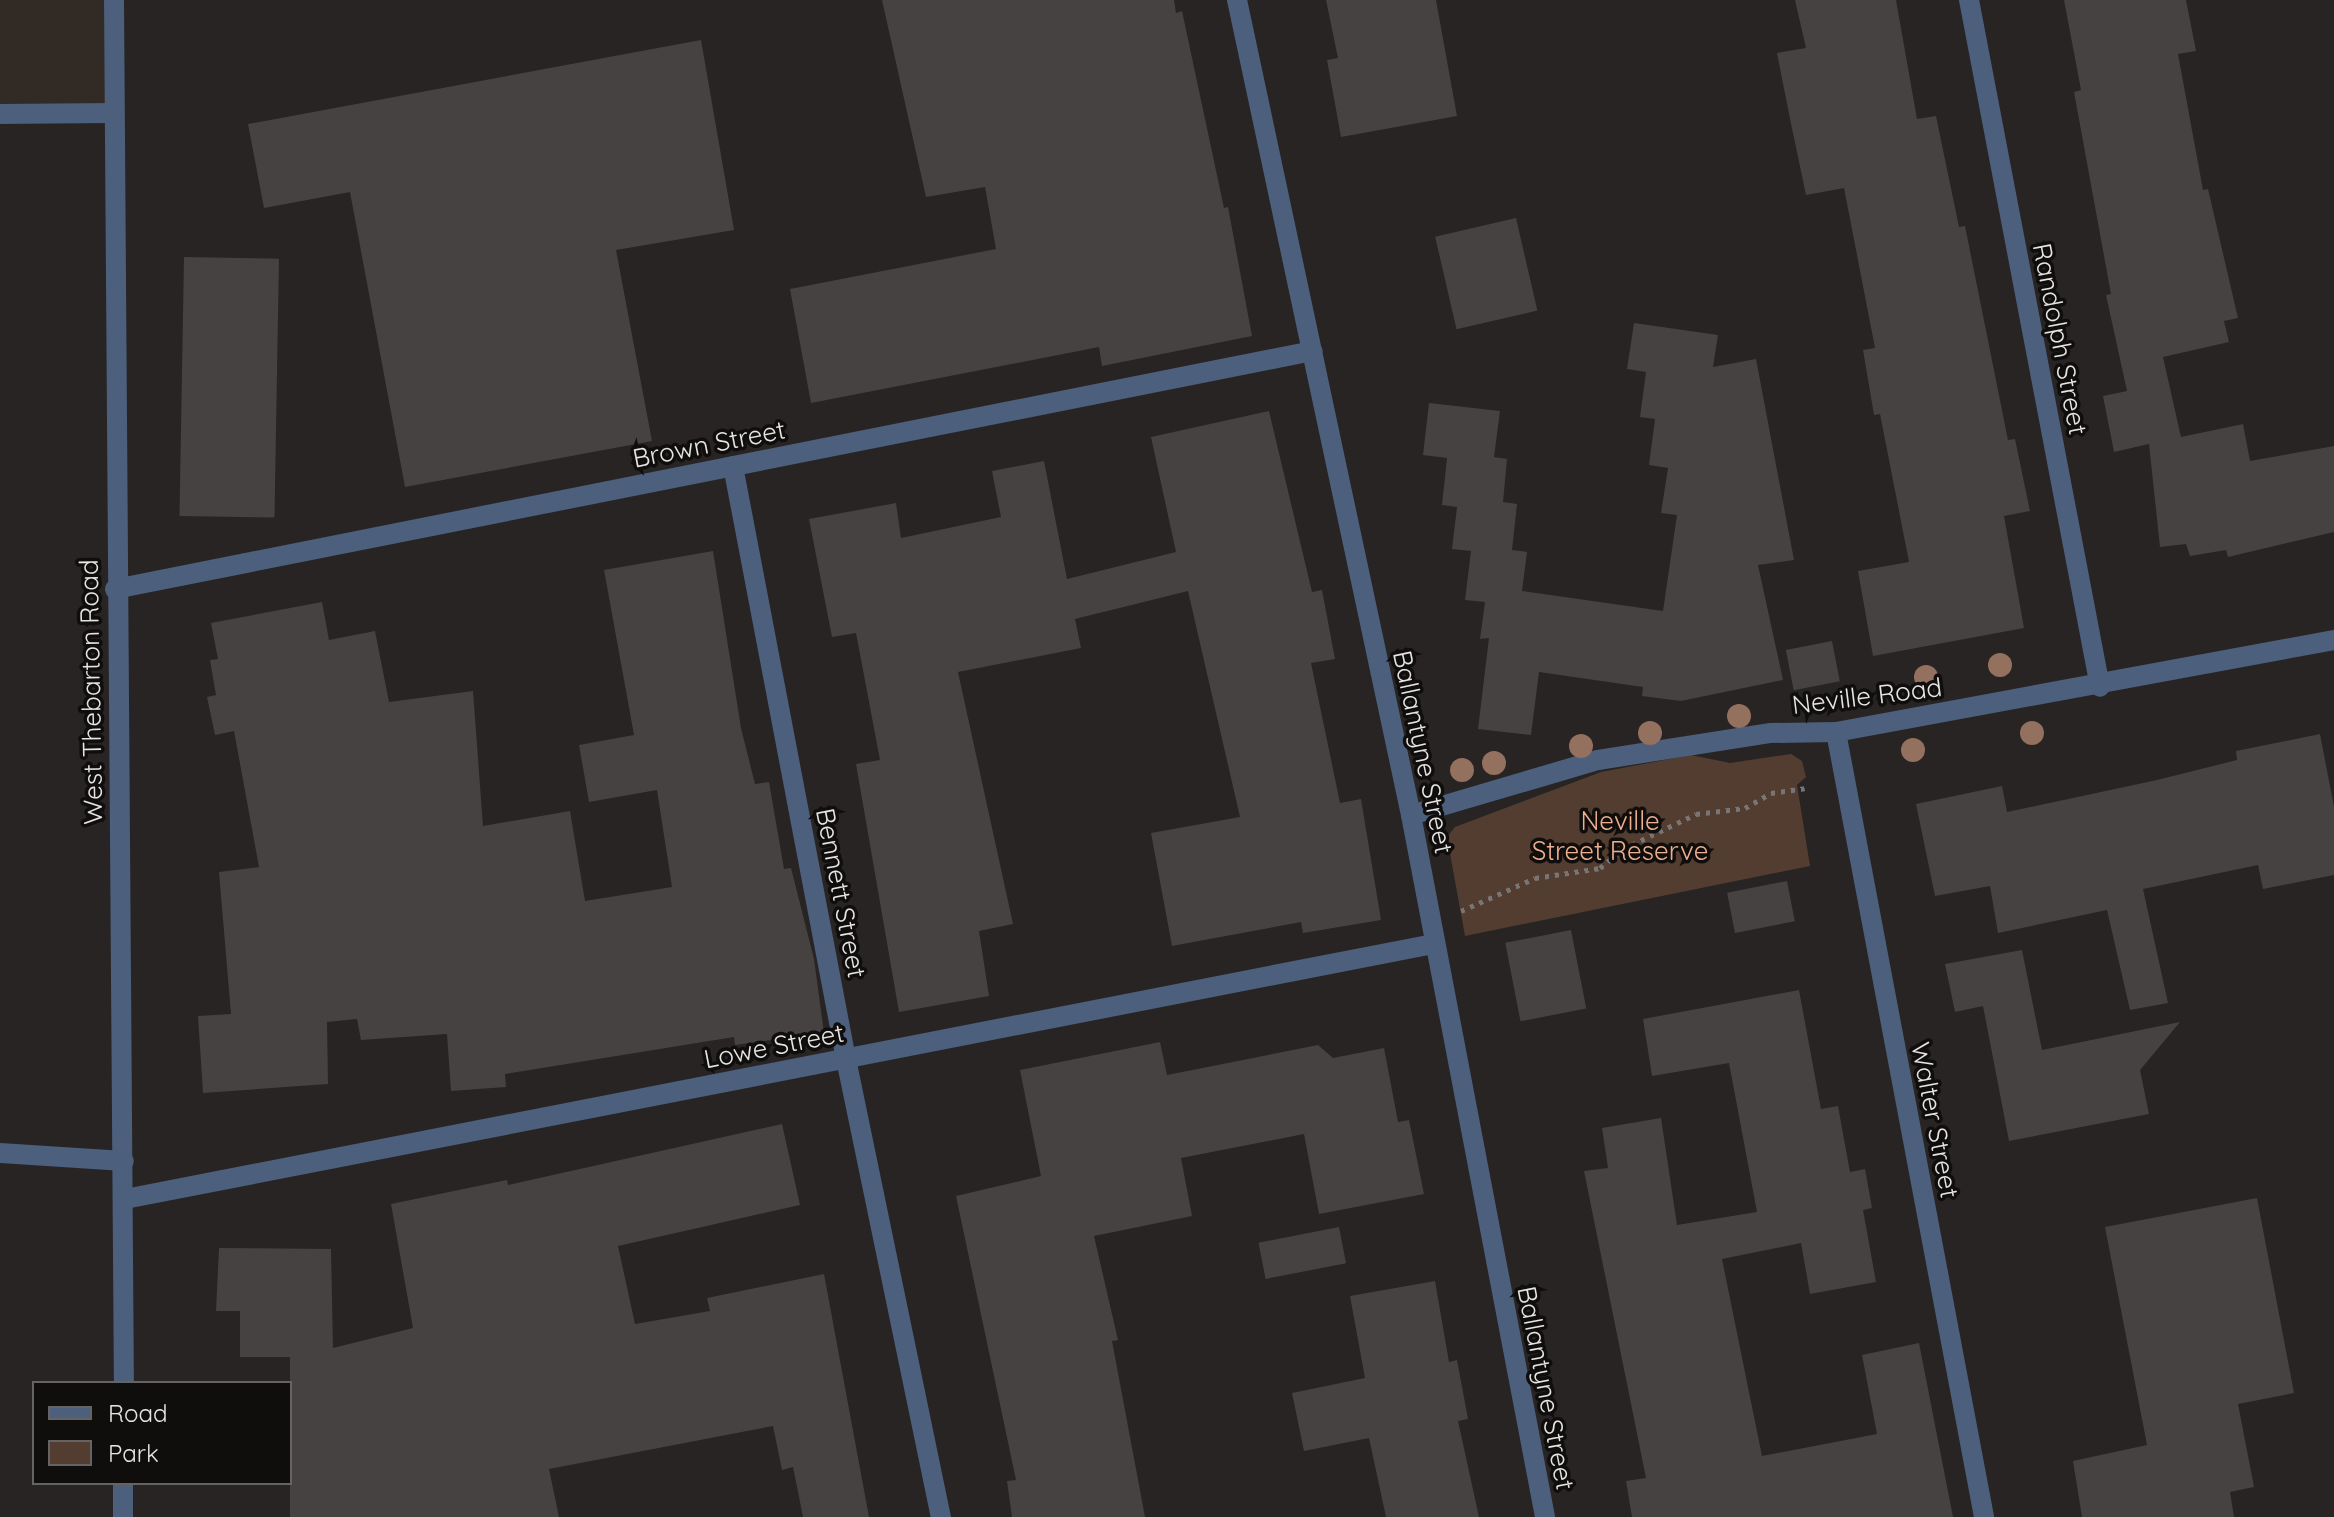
<!DOCTYPE html>
<html>
<head>
<meta charset="utf-8">
<style>
  body { margin:0 }
  #map { position:relative; width:2334px; height:1517px; overflow:hidden; background:#272423; font-family:Quicksand,sans-serif }
  div>[style] { position:absolute }
  .built>* { inset:0; background:#322a25; transform-origin:0 0 }
  .green>* { inset:0; background:#533d31 }
  .building>* { inset:0; background:#454241; transform-origin:0 0 }
  .path>* { height:5px; margin-top:-2.5px; transform-origin:0; background:repeating-linear-gradient(90deg,#787574 0 4px,transparent 0 10px) }
  .minor>* { height:20px; margin:-10px; padding:0 10px; transform-origin:10px; border-radius:10px; background:#4c5f7c }
  .trees>* { width:24px; height:24px; margin:-12px; border-radius:50%; background:#94705e }
  span { translate:-50% -50%; white-space:nowrap; text-align:center; line-height:1.15; -webkit-text-stroke:7px #0f0e0d; paint-order:stroke }
  .street-label { font-size:26px; color:#e7e5e4 }
  .park-label { font-size:26px; color:#eeaf8e }
  .legend { position:absolute; left:32px; top:1381px; width:260px; height:104px; box-sizing:border-box; background:#0f0e0d; border:2px solid #656463; margin:0; padding:10px 14px; list-style:none; font-size:24px; color:#e7e5e4 }
  .legend li { display:flex; align-items:center; gap:16px; height:40px }
  .legend b { width:40px; border:2px solid #656463 }
</style>
</head>
<body>
<div id="map">
  <div class="built">
    <div style="left:0;top:0;width:114px;height:114px"></div>
  </div>
  <div class="green">
    <div style="clip-path:polygon(1791px 754px,1802px 761px,1806px 777px,1797px 785px,1810px 866px,1465px 936px,1447px 837px,1455px 827px,1601px 772px,1691px 755px,1730px 763px)"></div>
  </div>
  <div class="building">
    <div style="clip-path:polygon(882px 0,1174px 0,1176px 13px,1182px 11px,1224px 208px,1228px 207px,1252px 336px,1102px 366px,1099px 347px,811px 403px,790px 289px,996px 249px,985px 187px,926px 197px)"></div>
    <div style="clip-path:polygon(1326px 0,1436px 0,1457px 116px,1341px 137px,1327px 60px,1338px 58px)"></div>
    <div style="clip-path:polygon(1795px 0,1896px 0,1917px 119px,1936px 116px,1959px 227px,1965px 226px,2008px 440px,2015px 439px,2030px 511px,2004px 516px,2024px 628px,1873px 656px,1858px 571px,1909px 562px,1880px 414px,1874px 415px,1863px 350px,1875px 348px,1844px 188px,1806px 195px,1789px 114px,1777px 53px,1806px 48px)"></div>
    <div style="clip-path:polygon(2064px 0,2186px 0,2196px 51px,2178px 54px,2203px 190px,2208px 189px,2238px 318px,2224px 321px,2229px 342px,2163px 357px,2181px 437px,2243px 424px,2250px 461px,2334px 446px,2334px 532px,2228px 557px,2226px 550px,2190px 556px,2186px 544px,2160px 547px,2149px 444px,2114px 452px,2103px 396px,2127px 391px,2106px 295px,2111px 294px,2074px 92px,2081px 90px)"></div>
    <div style="clip-path:polygon(701px 40px,734px 230px,616px 250px,652px 441px,405px 487px,350px 192px,264px 208px,248px 124px)"></div>
    <div style="left:1516px;top:218px;width:95px;height:83px;rotate:77deg"></div>
    <div style="left:184px;top:257px;width:95px;height:259px;rotate:1deg"></div>
    <div style="clip-path:polygon(1634px 323px,1718px 335px,1713px 367px,1756px 359px,1794px 560px,1758px 565px,1783px 680px,1681px 701px,1642px 696px,1643px 687px,1539px 672px,1531px 735px,1478px 729px,1489px 638px,1480px 639px,1485px 602px,1465px 600px,1471px 551px,1452px 549px,1457px 507px,1442px 505px,1447px 458px,1423px 455px,1429px 403px,1500px 411px,1494px 457px,1507px 459px,1503px 502px,1517px 504px,1512px 550px,1527px 552px,1522px 591px,1663px 611px,1677px 515px,1661px 513px,1668px 468px,1649px 465px,1655px 419px,1640px 417px,1646px 372px,1627px 369px)"></div>
    <div style="clip-path:polygon(1269px 411px,1312px 592px,1322px 590px,1335px 659px,1311px 663px,1340px 803px,1361px 799px,1381px 920px,1303px 933px,1301px 922px,1172px 946px,1151px 833px,1240px 817px,1188px 591px,1075px 619px,1081px 648px,958px 672px,1013px 924px,979px 931px,989px 996px,899px 1012px,856px 764px,880px 760px,856px 633px,832px 637px,809px 519px,896px 503px,901px 538px,1001px 517px,992px 471px,1044px 461px,1067px 579px,1176px 552px,1151px 437px)"></div>
    <div style="clip-path:polygon(713px 551px,741px 728px,755px 784px,769px 782px,784px 869px,791px 868px,814px 959px,824px 1033px,735px 1045px,734px 1037px,505px 1074px,506px 1087px,451px 1091px,447px 1034px,361px 1040px,357px 1019px,327px 1022px,328px 1084px,203px 1093px,198px 1016px,231px 1014px,219px 872px,259px 867px,234px 731px,215px 735px,207px 697px,216px 695px,210px 660px,218px 659px,211px 623px,322px 602px,329px 640px,375px 631px,389px 702px,473px 691px,483px 826px,570px 811px,585px 901px,672px 887px,657px 790px,589px 802px,579px 745px,634px 735px,604px 570px)"></div>
    <div style="left:1832px;top:641px;width:41px;height:47px;rotate:79deg"></div>
    <div style="clip-path:polygon(2320px 734px,2334px 807px,2334px 875px,2263px 889px,2258px 865px,2143px 889px,2168px 1003px,2130px 1010px,2107px 910px,1998px 933px,1990px 886px,1935px 896px,1916px 804px,2002px 786px,2007px 812px,2157px 780px,2237px 760px,2236px 751px)"></div>
    <div style="left:1787px;top:881px;width:41px;height:61px;rotate:79deg"></div>
    <div style="left:1571px;top:930px;width:80px;height:67px;rotate:79deg"></div>
    <div style="clip-path:polygon(2022px 950px,2042px 1050px,2180px 1022px,2140px 1070px,2149px 1114px,2009px 1141px,1983px 1006px,1955px 1012px,1945px 964px)"></div>
    <div style="clip-path:polygon(1799px 990px,1821px 1109px,1838px 1106px,1850px 1172px,1865px 1169px,1872px 1208px,1863px 1210px,1876px 1282px,1810px 1294px,1801px 1243px,1722px 1259px,1762px 1456px,1877px 1434px,1862px 1355px,1919px 1343px,1953px 1517px,1632px 1517px,1626px 1481px,1646px 1478px,1584px 1171px,1608px 1168px,1602px 1128px,1661px 1118px,1677px 1225px,1757px 1212px,1729px 1063px,1652px 1076px,1643px 1019px)"></div>
    <div style="clip-path:polygon(1160px 1042px,1167px 1075px,1318px 1045px,1333px 1058px,1384px 1048px,1398px 1122px,1409px 1120px,1424px 1194px,1319px 1214px,1304px 1134px,1181px 1158px,1192px 1216px,1094px 1236px,1118px 1340px,1112px 1341px,1145px 1517px,1012px 1517px,1007px 1481px,1016px 1480px,956px 1196px,1041px 1176px,1020px 1070px)"></div>
    <div style="clip-path:polygon(782px 1124px,800px 1205px,618px 1246px,635px 1324px,710px 1311px,707px 1298px,824px 1274px,869px 1517px,803px 1517px,793px 1467px,782px 1470px,773px 1426px,549px 1469px,559px 1517px,290px 1517px,290px 1357px,240px 1357px,240px 1311px,216px 1311px,219px 1248px,331px 1249px,333px 1348px,413px 1328px,391px 1204px,507px 1180px,508px 1185px)"></div>
    <div style="clip-path:polygon(2257px 1198px,2294px 1393px,2238px 1404px,2254px 1487px,2230px 1492px,2234px 1517px,2082px 1517px,2073px 1461px,2147px 1445px,2105px 1227px)"></div>
    <div style="left:1339px;top:1227px;width:37px;height:82px;rotate:79deg"></div>
    <div style="clip-path:polygon(1435px 1281px,1449px 1362px,1457px 1360px,1468px 1419px,1458px 1421px,1479px 1517px,1386px 1517px,1369px 1438px,1304px 1451px,1292px 1393px,1365px 1378px,1350px 1296px)"></div>
  </div>
  <div class="path">
    <div style="left:1461px;top:911px;width:81px;rotate:-24deg"></div>
    <div style="left:1535px;top:878px;width:66px;rotate:-8.7deg"></div>
    <div style="left:1600px;top:868px;width:30px;rotate:-40deg"></div>
    <div style="left:1623px;top:849px;width:81px;rotate:-25.6deg"></div>
    <div style="left:1696px;top:814px;width:49px;rotate:-7deg"></div>
    <div style="left:1745px;top:808px;width:30px;rotate:-30deg"></div>
    <div style="left:1771px;top:793px;width:34px;rotate:-8deg"></div>
  </div>
  <div class="minor">
    <div style="left:114px;top:0;width:1383px;rotate:89.59deg"></div>
    <div style="left:1237px;top:0;width:833px;rotate:77.95deg"></div>
    <div style="left:1411px;top:815px;width:715px;rotate:79.19deg"></div>
    <div style="left:1969px;top:0;width:699px;rotate:79.2deg"></div>
    <div style="left:0;top:114px;width:113px;rotate:-0.5deg"></div>
    <div style="left:733px;top:466px;width:604px;rotate:79.21deg"></div>
    <div style="left:846px;top:1059px;width:468px;rotate:78.3deg"></div>
    <div style="left:115px;top:589px;width:1221px;rotate:-11.24deg"></div>
    <div style="left:1836px;top:732px;width:799px;rotate:79.32deg"></div>
    <div style="left:1411px;top:815px;width:195px;rotate:-16.4deg"></div>
    <div style="left:1598px;top:760px;width:175px;rotate:-8.9deg"></div>
    <div style="left:1771px;top:733px;width:65px;rotate:-0.9deg"></div>
    <div style="left:1836px;top:732px;width:506px;rotate:-10.47deg"></div>
    <div style="left:0;top:1153px;width:124px;rotate:3.7deg"></div>
    <div style="left:125px;top:1199px;width:1333px;rotate:-11.03deg"></div>
    <div style="left:123px;top:1517px;width:34px;rotate:-90deg"></div>
  </div>
  <div class="trees">
    <div style="left:2000px;top:665px"></div>
    <div style="left:1926px;top:677px"></div>
    <div style="left:1739px;top:716px"></div>
    <div style="left:1650px;top:733px"></div>
    <div style="left:2032px;top:733px"></div>
    <div style="left:1581px;top:746px"></div>
    <div style="left:1913px;top:750px"></div>
    <div style="left:1494px;top:763px"></div>
    <div style="left:1462px;top:770px"></div>
  </div>
  <div class="street-label">
    <span style="left:2060px;top:339px;rotate:79deg">Randolph Street</span>
    <span style="left:709px;top:444px;rotate:-11deg">Brown Street</span>
    <span style="left:91px;top:692px;rotate:-91deg">West Thebarton Road</span>
    <span style="left:1867px;top:696px;rotate:-7deg">Neville Road</span>
    <span style="left:1423px;top:752px;rotate:78deg">Ballantyne Street</span>
    <span style="left:841px;top:893px;rotate:79deg">Bennett Street</span>
    <span style="left:774px;top:1046px;rotate:-11deg">Lowe Street</span>
    <span style="left:1935px;top:1120px;rotate:79deg">Walter Street</span>
    <span style="left:1546px;top:1388px;rotate:79deg">Ballantyne Street</span>
  </div>
  <div class="park-label">
    <span style="left:1620px;top:836px">Neville<br>Street Reserve</span>
  </div>
  <ul class="legend">
  <li><b style="height:10px;background:#4c5f7c"></b>Road</li>
  <li><b style="height:22px;background:#533d31"></b>Park</li>
  </ul>
</div>
</body>
</html>
